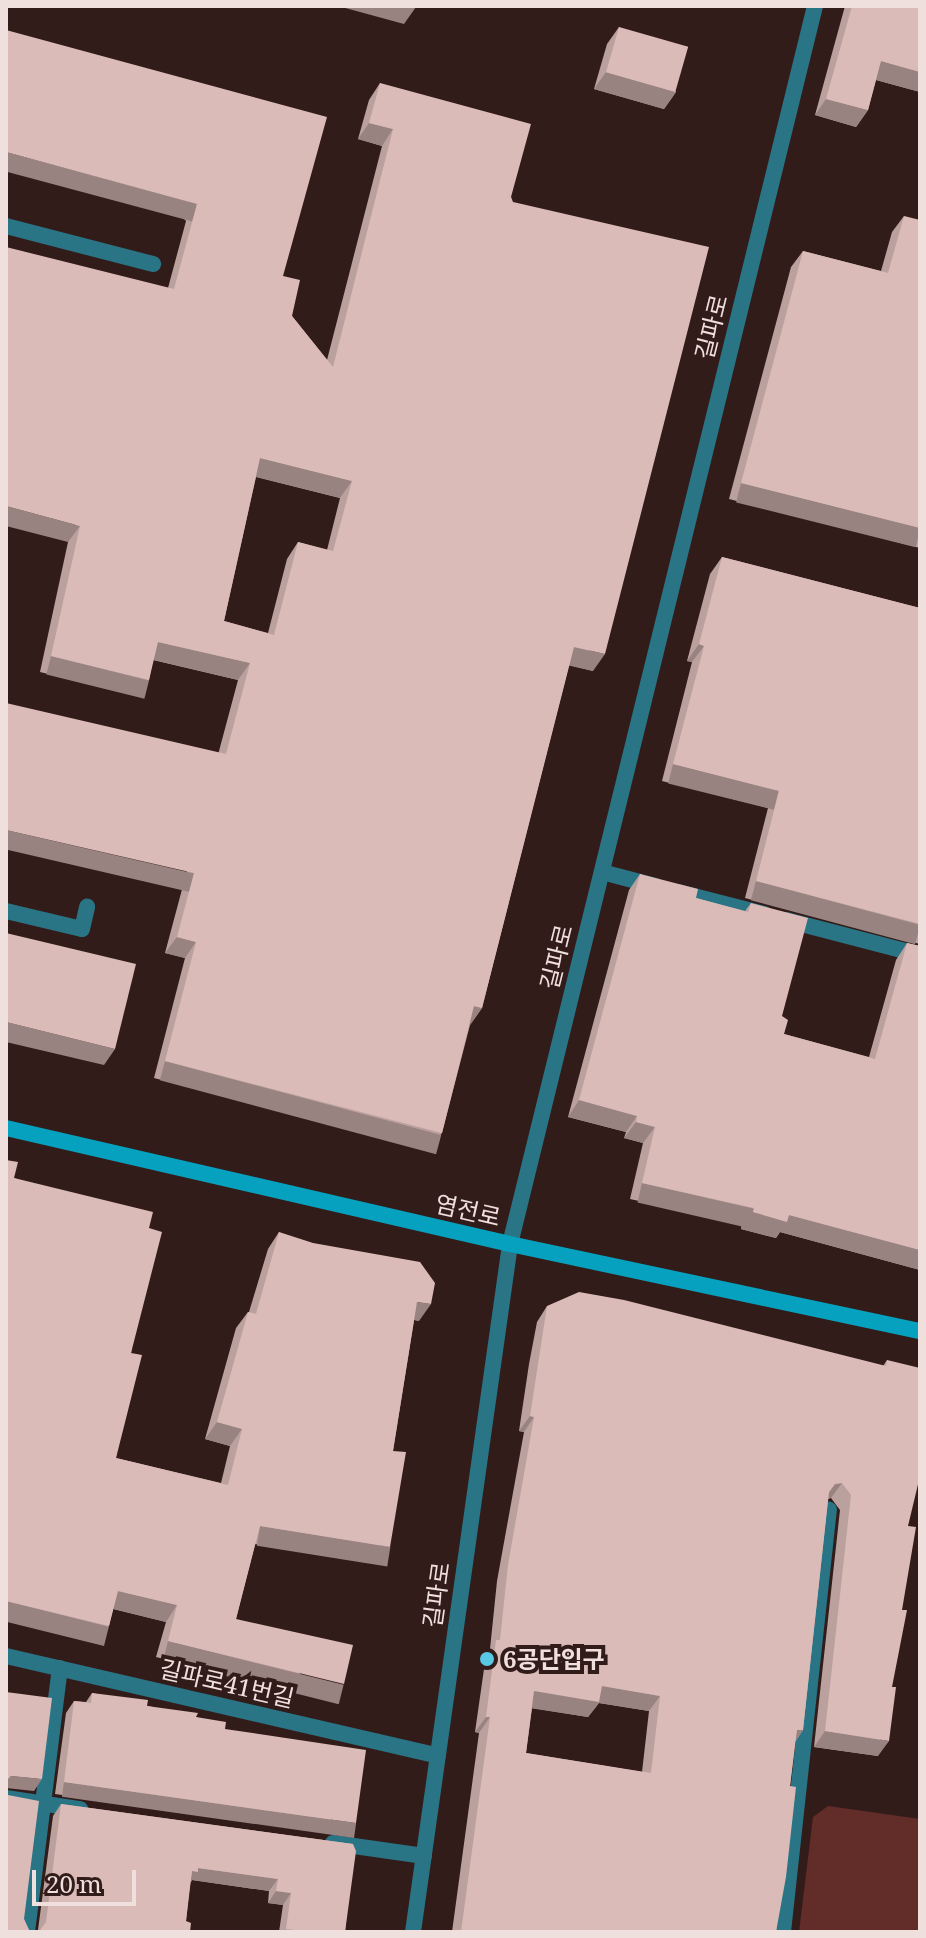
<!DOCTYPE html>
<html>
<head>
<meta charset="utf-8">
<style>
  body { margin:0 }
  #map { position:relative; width:926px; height:1938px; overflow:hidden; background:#321c1a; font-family:"Noto Serif","Noto Sans KR",serif }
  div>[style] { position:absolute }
  .green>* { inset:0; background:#622c29 }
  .lane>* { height:16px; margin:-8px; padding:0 8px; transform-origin:8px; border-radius:8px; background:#297485 }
  .street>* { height:16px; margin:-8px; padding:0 8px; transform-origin:8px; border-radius:8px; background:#297485 }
  .secondary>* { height:16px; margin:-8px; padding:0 8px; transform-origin:8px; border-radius:8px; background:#06a1be }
  .wall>* { inset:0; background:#bba19e }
  .shaded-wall>* { inset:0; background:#998381; transform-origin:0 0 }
  .building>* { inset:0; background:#dabbb8; transform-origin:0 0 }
  .dots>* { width:22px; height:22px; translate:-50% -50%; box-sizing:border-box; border:4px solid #321c1a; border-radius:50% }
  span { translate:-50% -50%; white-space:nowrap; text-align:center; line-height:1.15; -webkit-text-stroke:8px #321c1a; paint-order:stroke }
  .street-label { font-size:24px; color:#efdfdd }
  .poi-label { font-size:24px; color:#efdfdd; font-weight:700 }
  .left { translate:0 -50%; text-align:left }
  .frame { position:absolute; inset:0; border:8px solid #efdfdd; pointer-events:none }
  .scale { position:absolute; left:32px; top:1870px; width:104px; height:36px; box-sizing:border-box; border:4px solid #efdfdd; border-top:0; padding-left:10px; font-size:24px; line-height:28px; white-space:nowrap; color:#efdfdd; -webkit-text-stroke:6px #321c1a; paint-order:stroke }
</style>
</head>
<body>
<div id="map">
  <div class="green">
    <div style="clip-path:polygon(828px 1806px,920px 1819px,920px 1932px,799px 1932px,813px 1817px)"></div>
  </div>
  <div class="lane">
    <div style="left:6px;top:226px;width:152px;rotate:14.5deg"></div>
    <div style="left:6px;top:911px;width:78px;rotate:13.3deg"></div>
    <div style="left:82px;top:929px;width:23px;rotate:-77deg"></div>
    <div style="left:6px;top:1798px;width:75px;rotate:8.5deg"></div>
    <div style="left:333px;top:1843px;width:92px;rotate:8.1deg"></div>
    <div style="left:27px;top:1932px;width:266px;rotate:-82.9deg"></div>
    <div style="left:783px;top:1932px;width:425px;rotate:-83.8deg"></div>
  </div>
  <div class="street">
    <div style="left:602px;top:872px;width:55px;rotate:14.8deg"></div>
    <div style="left:678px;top:892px;width:89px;rotate:14.3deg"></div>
    <div style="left:786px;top:920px;width:138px;rotate:14.6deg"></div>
    <div style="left:6px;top:1656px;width:443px;rotate:13deg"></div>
    <div style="left:413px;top:1932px;width:695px;rotate:-81.97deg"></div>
    <div style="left:510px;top:1244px;width:1275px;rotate:-76.16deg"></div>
  </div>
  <div class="secondary">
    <div style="left:6px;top:1128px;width:517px;rotate:12.96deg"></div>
    <div style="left:510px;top:1244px;width:419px;rotate:12deg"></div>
  </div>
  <div class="wall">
    <div style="clip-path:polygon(845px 6px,920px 6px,920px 92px,876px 80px,868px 110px,856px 127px,815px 115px)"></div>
    <div style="clip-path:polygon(619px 27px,676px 92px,664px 109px,594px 89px,607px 44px)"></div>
    <div style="clip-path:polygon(evenodd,6px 30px,283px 276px,292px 316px,327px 360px,382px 146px,358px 139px,369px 100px,380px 83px,511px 197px,593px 671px,569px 665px,482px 1008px,470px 1025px,442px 1133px,430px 1149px,154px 1078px,185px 958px,165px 953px,238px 680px,153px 660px,149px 680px,138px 696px,40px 672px,68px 542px,168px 288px,186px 221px,6px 30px,256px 477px,340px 498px,327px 550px,298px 542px,287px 559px,268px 633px,224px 621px,256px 477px)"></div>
    <div style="clip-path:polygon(904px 216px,920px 548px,729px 499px,791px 267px,803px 251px,881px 271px,892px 232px)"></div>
    <div style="clip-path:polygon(722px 557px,920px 608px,920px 944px,745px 898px,768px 808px,662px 781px,692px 662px,687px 661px,710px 574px)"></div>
    <div style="clip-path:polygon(640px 874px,696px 898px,745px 911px,751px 903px,782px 1016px,784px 1034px,869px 1057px,896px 960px,907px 943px,920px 946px,920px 1270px,780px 1232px,776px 1238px,741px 1229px,742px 1224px,630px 1199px,643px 1143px,624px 1138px,626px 1132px,568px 1117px,629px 890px)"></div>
    <div style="clip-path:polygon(6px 1160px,14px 1178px,149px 1228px,116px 1458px,221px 1483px,230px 1446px,205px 1439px,236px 1328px,248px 1312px,249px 1312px,268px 1249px,279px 1232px,419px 1321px,414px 1320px,393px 1451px,379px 1563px,255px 1544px,236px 1619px,332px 1701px,156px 1657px,166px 1622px,113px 1609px,109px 1626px,97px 1643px,6px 1621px)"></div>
    <div style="clip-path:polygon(evenodd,547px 1306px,883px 1366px,887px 1360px,908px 1526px,878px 1756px,814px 1747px,840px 1510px,831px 1498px,828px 1499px,803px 1730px,795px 1742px,790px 1786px,776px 1932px,452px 1932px,479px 1733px,475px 1732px,486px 1655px,490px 1649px,497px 1581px,524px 1432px,519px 1431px,529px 1364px,537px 1322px,547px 1306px,599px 1703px,649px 1711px,642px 1772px,526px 1753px,532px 1708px,588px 1717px,599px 1703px)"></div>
    <div style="clip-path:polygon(92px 1693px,196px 1717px,225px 1729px,348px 1834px,55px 1794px,66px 1713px,74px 1701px,86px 1702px)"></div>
    <div style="clip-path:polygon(61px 1804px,353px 1844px,345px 1932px,279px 1932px,283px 1905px,268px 1903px,269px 1891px,192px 1880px,190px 1883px,186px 1921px,6px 1932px,24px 1919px,29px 1930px,38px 1930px,53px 1816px)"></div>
  </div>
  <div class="shaded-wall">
    <div style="clip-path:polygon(338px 6px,411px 6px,416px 7px,404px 24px)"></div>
    <div style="clip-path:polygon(881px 61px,920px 72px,920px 92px,869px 78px)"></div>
    <div style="clip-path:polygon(606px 72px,676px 92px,664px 109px,594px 89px)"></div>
    <div style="clip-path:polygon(826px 99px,868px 110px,856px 127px,815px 115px)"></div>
    <div style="clip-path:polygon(369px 123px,393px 129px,382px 146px,358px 139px)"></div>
    <div style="left:6px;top:152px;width:198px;height:19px;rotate:15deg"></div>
    <div style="clip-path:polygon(260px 458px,352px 481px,340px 498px,249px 475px)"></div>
    <div style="left:741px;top:483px;width:185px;height:20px;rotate:14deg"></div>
    <div style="clip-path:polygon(6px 506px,80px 526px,68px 542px,6px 526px)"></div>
    <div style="clip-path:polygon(158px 642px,250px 663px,238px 680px,146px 658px)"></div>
    <div style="clip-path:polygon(699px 644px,704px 646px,692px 662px,687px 661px)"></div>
    <div style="clip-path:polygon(574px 647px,605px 654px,593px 671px,562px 664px)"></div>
    <div style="left:51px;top:656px;width:101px;height:19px;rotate:14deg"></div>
    <div style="left:673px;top:764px;width:109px;height:20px;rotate:14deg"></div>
    <div style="left:6px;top:830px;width:193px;height:19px;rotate:13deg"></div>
    <div style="left:756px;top:881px;width:170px;height:20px;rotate:15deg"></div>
    <div style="clip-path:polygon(177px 937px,196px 942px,185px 958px,165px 953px)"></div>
    <div style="clip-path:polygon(474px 1006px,482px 1008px,470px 1025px,463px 1023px)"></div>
    <div style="clip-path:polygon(6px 1022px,115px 1049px,104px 1065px,6px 1042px)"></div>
    <div style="left:165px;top:1061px;width:286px;height:20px;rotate:15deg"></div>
    <div style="clip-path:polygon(579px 1100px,637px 1116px,626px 1132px,568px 1117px)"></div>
    <div style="clip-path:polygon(636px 1122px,655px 1127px,643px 1143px,624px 1138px)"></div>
    <div style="left:642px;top:1183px;width:115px;height:20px;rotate:13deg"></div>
    <div style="clip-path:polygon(753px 1212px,789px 1215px,920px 1250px,920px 1270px,780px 1232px,776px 1238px,741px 1229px)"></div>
    <div style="clip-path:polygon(417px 1302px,431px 1304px,419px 1321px,406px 1318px)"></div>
    <div style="clip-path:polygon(530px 1416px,534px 1417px,524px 1432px,519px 1431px)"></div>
    <div style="clip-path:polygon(217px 1422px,242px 1429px,230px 1446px,205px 1439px)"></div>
    <div style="clip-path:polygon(842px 1483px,831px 1498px,824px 1499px,835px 1484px)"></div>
    <div style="left:260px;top:1526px;width:132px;height:20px;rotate:9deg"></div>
    <div style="clip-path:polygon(118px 1591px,177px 1605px,166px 1622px,106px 1607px)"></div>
    <div style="left:6px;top:1601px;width:106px;height:20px;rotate:14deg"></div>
    <div style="left:168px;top:1641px;width:181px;height:20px;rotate:14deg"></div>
    <div style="clip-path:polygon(602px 1686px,660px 1696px,649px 1711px,599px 1703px,588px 1717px,523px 1707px,534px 1691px)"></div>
    <div style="clip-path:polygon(486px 1717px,490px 1717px,479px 1733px,475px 1732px)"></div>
    <div style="clip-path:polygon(797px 1730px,803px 1730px,792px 1746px)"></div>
    <div style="clip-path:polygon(825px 1731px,889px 1741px,878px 1756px,814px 1747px)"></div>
    <div style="clip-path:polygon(11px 1776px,42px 1779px,34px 1791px,6px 1788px,6px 1782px)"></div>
    <div style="left:64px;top:1782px;width:295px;height:15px;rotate:8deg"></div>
    <div style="clip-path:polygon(198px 1868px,278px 1879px,269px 1891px,192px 1880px,190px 1884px,192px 1871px)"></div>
    <div style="clip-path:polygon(276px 1891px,291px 1893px,283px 1905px,268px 1903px)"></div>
  </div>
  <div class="building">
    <div style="clip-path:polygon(852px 6px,920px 6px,920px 72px,881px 61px,868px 110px,826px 99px)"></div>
    <div style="left:619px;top:27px;width:72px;height:47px;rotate:16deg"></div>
    <div style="clip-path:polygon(evenodd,6px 30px,327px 117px,283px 276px,300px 280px,292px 316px,333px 367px,393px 129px,369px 123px,380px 83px,531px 124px,511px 197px,513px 202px,709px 247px,605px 654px,574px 647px,482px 1008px,474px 1006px,442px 1133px,165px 1061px,196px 942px,177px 937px,194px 873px,6px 830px,6px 703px,226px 754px,250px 663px,158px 642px,149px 680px,51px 656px,80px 526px,6px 506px,6px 247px,174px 289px,197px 204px,6px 152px,6px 30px,260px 458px,352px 481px,333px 551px,298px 542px,274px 635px,224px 621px,260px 458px)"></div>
    <div style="clip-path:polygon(904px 216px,920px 220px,920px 528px,741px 483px,803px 251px,888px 273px)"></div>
    <div style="clip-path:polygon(722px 557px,920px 608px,920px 924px,756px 881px,779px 791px,673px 764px,704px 646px,699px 644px)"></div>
    <div style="clip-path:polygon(640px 874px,698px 889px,696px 898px,748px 912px,751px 903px,808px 918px,782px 1016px,788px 1020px,784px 1034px,875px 1059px,907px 943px,920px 946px,920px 1250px,789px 1215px,787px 1222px,753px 1212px,754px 1208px,642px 1183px,655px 1127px,636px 1122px,637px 1116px,579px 1100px)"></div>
    <div style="clip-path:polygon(6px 933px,136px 964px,115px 1049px,6px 1022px)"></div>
    <div style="clip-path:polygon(6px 1160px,18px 1162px,14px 1178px,153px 1212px,149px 1228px,162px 1232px,131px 1353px,142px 1355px,116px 1458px,228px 1485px,242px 1429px,217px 1422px,248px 1312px,256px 1314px,279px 1232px,313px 1243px,420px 1262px,435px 1283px,431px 1304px,417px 1302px,393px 1451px,406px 1452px,390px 1547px,260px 1526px,236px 1619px,353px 1645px,344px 1684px,168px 1641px,177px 1605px,118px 1591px,109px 1626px,6px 1601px)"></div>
    <div style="clip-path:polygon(evenodd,579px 1292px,624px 1300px,886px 1366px,887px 1360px,920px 1368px,920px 1476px,908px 1526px,916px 1527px,902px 1610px,907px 1610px,892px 1687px,896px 1687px,889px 1741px,825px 1731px,851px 1495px,842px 1483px,835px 1484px,829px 1492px,803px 1730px,797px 1730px,790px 1786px,796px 1787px,786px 1877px,776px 1932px,461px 1932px,490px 1717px,486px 1717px,496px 1640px,500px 1640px,508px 1565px,534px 1417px,530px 1416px,547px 1306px,579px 1292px,602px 1686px,660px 1696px,651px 1773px,526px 1753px,534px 1691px,599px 1702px,602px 1686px)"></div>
    <div style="clip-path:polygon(6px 1692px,52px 1698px,42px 1779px,11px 1776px,6px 1782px)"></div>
    <div style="clip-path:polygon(92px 1693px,148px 1700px,147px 1706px,198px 1713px,196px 1717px,226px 1722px,225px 1729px,366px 1750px,356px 1823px,64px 1782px,74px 1701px,91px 1703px)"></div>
    <div style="clip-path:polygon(6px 1791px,8px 1795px,39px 1801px,24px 1919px,29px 1930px,40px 1930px,46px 1922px,61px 1804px,353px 1844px,356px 1851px,345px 1932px,295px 1932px,295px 1930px,286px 1929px,291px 1893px,276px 1891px,278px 1879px,198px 1868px,198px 1872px,192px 1871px,186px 1921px,191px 1923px,190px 1932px,6px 1932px)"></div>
  </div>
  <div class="dots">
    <div style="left:487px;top:1659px;background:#59c8e4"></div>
  </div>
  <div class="street-label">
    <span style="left:711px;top:327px;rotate:-76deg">길파로</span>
    <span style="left:556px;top:957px;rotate:-76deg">길파로</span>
    <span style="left:468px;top:1210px;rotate:13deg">염전로</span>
    <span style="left:436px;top:1595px;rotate:-82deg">길파로</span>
    <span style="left:227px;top:1683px;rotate:13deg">길파로41번길</span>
  </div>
  <div class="poi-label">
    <span class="left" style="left:503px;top:1659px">6공단입구</span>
  </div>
  <div class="frame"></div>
  <div class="scale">20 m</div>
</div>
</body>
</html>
